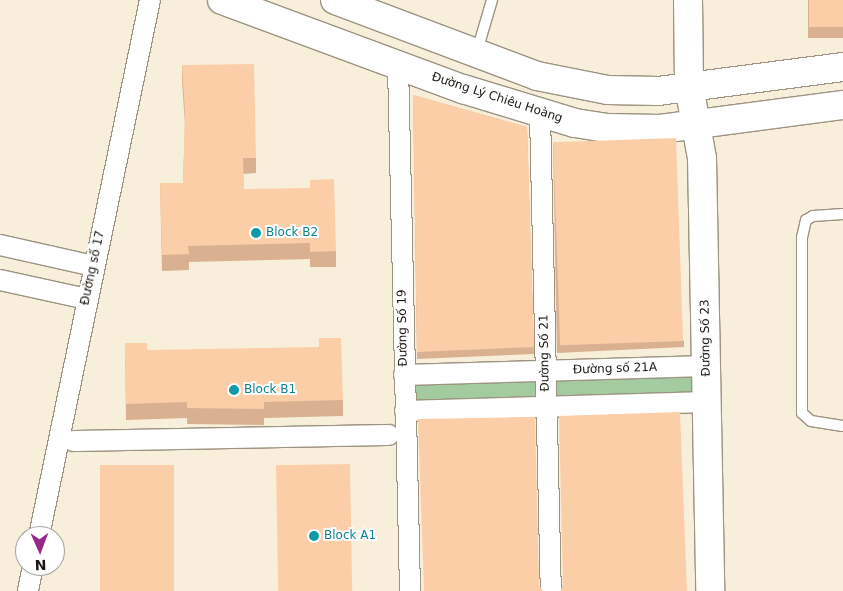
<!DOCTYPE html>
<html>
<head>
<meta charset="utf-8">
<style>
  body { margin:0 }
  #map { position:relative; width:843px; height:591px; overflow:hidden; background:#f8efda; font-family:"DejaVu Sans",sans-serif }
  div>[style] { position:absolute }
  .green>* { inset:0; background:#a4caa0; transform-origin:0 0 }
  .roads { filter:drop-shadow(1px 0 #9c9380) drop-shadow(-1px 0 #9c9380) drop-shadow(0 1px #9c9380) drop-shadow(0 -1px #9c9380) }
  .lane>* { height:10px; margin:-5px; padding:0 5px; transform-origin:5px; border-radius:5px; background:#fff }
  .street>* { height:20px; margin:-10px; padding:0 10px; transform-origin:10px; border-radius:10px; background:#fff }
  .secondary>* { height:28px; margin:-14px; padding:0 14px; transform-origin:14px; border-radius:14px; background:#fff }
  .wall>* { inset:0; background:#d9b190; transform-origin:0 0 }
  .building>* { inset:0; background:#fccea7; transform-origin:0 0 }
  .dots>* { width:14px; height:14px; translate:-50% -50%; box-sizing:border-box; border:2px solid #fff; border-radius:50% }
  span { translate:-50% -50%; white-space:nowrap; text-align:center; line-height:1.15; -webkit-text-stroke:4px #fff; paint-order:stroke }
  .street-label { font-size:12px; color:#19160f }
  .culture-label { font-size:12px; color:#0d838f }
  .left { translate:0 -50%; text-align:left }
  .north { position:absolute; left:15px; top:526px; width:50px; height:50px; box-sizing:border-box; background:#fff; border:1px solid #a3a29f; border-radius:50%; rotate:178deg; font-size:14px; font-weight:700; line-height:20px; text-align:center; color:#19160f }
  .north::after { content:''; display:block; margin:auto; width:18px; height:22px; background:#982887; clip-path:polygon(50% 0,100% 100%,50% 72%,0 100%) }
</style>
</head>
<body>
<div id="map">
  <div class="green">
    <div style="left:694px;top:374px;width:21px;height:141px;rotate:87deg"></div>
    <div style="left:538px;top:378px;width:21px;height:127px;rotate:87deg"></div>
  </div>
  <div class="roads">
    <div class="lane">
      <div style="left:477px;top:51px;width:53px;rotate:-73.6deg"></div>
      <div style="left:843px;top:214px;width:30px;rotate:176deg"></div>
      <div style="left:813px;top:216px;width:8px;rotate:150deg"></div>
      <div style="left:806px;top:220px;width:17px;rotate:103deg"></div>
      <div style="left:802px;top:237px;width:176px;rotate:90deg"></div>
      <div style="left:802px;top:413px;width:12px;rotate:42deg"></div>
      <div style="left:811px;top:421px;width:32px;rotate:9deg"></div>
    </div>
    <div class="street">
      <div style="left:398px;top:65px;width:526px;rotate:88.69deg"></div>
      <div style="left:540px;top:114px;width:477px;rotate:88.7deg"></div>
      <div style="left:0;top:245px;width:96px;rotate:12.6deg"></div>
      <div style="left:0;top:280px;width:89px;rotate:12.3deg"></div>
      <div style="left:404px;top:375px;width:302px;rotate:-1.7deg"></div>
      <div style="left:405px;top:411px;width:302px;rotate:-1.7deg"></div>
      <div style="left:73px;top:441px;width:316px;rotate:-1.1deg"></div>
      <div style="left:39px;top:536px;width:547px;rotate:-78.3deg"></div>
      <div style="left:28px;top:591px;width:25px;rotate:-79deg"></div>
    </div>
    <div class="secondary">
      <div style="left:222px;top:0;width:257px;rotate:20.3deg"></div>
      <div style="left:463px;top:89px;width:117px;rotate:16.9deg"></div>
      <div style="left:575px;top:123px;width:33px;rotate:9deg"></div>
      <div style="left:608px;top:128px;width:52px;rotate:1.1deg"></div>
      <div style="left:660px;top:129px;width:185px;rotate:-7.5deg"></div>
      <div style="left:335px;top:0;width:216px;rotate:20.6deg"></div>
      <div style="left:537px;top:76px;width:72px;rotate:11.2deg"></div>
      <div style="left:608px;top:90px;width:50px;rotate:1.1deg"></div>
      <div style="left:658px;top:91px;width:187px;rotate:-7.4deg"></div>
      <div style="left:688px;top:0;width:86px;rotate:89.3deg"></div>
      <div style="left:689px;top:86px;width:73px;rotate:79.8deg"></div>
      <div style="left:702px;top:158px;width:433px;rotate:88.9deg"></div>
    </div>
  </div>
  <div class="wall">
    <div style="left:808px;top:0;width:35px;height:38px"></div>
    <div style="clip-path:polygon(182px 65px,256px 158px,256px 173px,243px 174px,244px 189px,336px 251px,336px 267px,310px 267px,310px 259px,189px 262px,189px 270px,162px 271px,160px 183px,183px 183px,185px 125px,182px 81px)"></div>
    <div style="clip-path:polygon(413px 95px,527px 127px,534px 354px,417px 359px)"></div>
    <div style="clip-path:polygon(553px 142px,684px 341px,684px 347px,557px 353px)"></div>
    <div style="clip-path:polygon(125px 343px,147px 350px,343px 400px,343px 416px,264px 418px,264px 425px,187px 424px,187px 418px,126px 420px)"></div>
  </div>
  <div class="building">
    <div style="left:809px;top:0;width:34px;height:27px"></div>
    <div style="clip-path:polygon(254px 64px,256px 158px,243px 158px,244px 189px,310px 188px,310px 180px,334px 179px,336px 251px,310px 252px,310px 243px,188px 246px,189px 254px,162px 255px,160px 183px,183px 183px,185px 113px,182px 65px)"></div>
    <div style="clip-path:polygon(413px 95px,527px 127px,534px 347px,417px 352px)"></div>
    <div style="left:676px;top:138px;width:203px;height:123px;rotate:88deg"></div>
    <div style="clip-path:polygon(319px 338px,341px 338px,343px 400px,264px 402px,264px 409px,187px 408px,187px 402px,126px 404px,125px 343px,147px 343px,147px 350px,319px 347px)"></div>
    <div style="clip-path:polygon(680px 412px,687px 591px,560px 591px,561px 590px,563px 584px,559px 416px)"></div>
    <div style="clip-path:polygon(535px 417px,539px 585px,543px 591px,424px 591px,418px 419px)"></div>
    <div style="left:350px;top:464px;width:127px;height:74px;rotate:89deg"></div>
    <div style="left:174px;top:465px;width:126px;height:74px;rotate:90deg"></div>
  </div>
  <div class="dots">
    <div style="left:256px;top:233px;background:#0f9aa8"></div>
    <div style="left:234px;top:390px;background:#0f9aa8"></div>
    <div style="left:314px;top:536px;background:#0f9aa8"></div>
  </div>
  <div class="street-label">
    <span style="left:497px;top:98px;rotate:18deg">Đường Lý Chiêu Hoàng</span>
    <span style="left:93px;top:268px;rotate:-78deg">Đường số 17</span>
    <span style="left:403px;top:328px;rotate:-91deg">Đường Số 19</span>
    <span style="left:706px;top:338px;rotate:-91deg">Đường Số 23</span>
    <span style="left:545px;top:353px;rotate:-91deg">Đường Số 21</span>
    <span style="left:615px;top:369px;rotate:-2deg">Đường số 21A</span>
  </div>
  <div class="culture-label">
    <span class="left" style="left:266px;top:233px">Block B2</span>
    <span class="left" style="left:244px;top:390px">Block B1</span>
    <span class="left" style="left:324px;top:536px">Block A1</span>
  </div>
  <div class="north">N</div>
</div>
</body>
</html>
